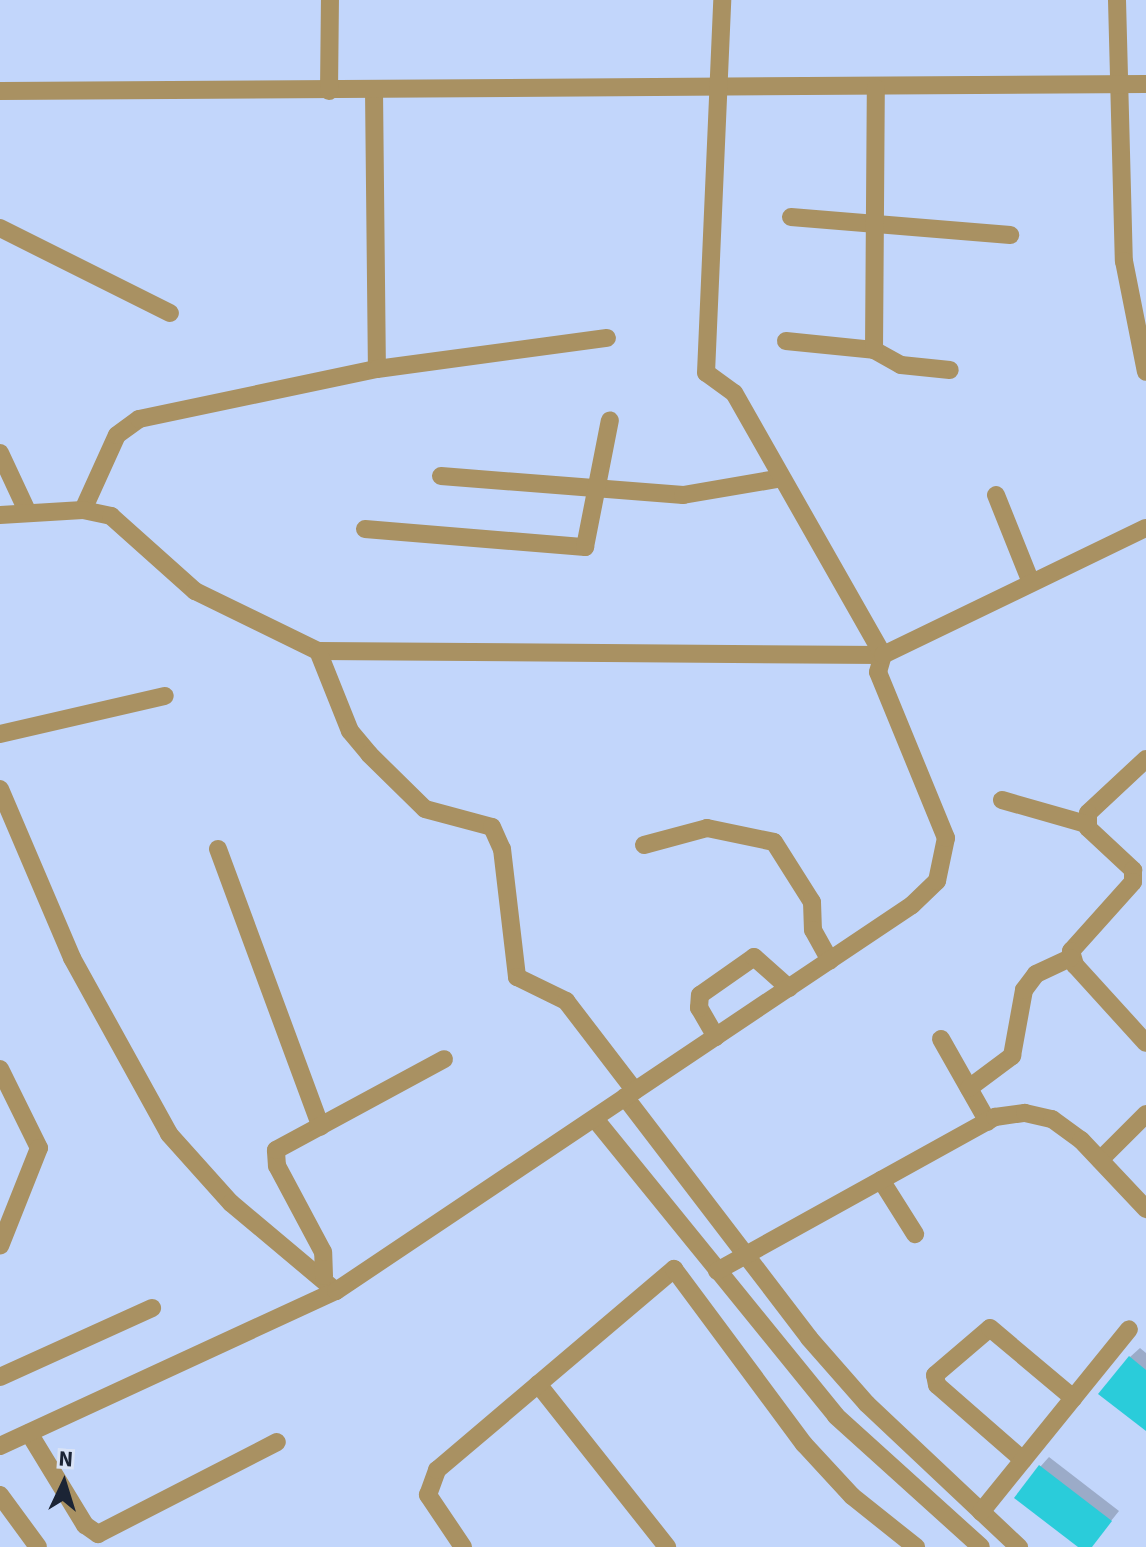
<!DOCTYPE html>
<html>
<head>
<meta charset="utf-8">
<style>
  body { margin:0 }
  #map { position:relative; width:1146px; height:1547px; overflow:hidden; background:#c2d6fb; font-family:"Source Sans 3",sans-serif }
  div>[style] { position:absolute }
  .shadow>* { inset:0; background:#0003 }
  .building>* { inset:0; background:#2accda }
  .minor>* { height:18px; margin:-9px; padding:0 9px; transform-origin:9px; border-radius:9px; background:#a99162 }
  span { translate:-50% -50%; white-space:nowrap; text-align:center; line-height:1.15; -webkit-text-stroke:6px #d9e3f6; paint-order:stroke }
  .north { position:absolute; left:24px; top:1443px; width:80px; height:80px; -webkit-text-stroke:6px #d9e3f6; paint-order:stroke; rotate:4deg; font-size:22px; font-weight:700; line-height:32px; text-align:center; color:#1b2435 }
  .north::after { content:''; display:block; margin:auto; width:28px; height:36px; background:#1b2435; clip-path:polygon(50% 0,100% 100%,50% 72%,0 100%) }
</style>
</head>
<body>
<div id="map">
  <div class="shadow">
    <div style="clip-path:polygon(1140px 1348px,1146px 1353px,1146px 1429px,1130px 1357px)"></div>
    <div style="clip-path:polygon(1049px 1457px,1119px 1511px,1090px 1547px,1081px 1547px,1040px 1467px)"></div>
  </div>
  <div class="building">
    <div style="clip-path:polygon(1129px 1356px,1146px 1370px,1146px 1431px,1098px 1394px)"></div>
    <div style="clip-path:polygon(1039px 1465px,1112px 1521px,1092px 1547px,1078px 1547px,1014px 1498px)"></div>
  </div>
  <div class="minor">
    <div style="left:1117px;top:0;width:261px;rotate:88.5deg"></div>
    <div style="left:1124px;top:261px;width:113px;rotate:78.8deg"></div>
    <div style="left:374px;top:90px;width:279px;rotate:89.4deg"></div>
    <div style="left:0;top:91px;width:1146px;rotate:-0.35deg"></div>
    <div style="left:329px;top:91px;width:91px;rotate:-89.4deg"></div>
    <div style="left:791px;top:217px;width:220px;rotate:4.7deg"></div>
    <div style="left:0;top:228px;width:190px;rotate:26.6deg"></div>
    <div style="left:786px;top:341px;width:88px;rotate:5.8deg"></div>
    <div style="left:874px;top:350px;width:31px;rotate:29deg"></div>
    <div style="left:901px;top:365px;width:49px;rotate:5.8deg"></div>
    <div style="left:874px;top:350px;width:262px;rotate:-89.6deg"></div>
    <div style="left:0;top:453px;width:66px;rotate:65deg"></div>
    <div style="left:441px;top:476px;width:243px;rotate:4.5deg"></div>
    <div style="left:683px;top:495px;width:100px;rotate:-9.7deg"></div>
    <div style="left:996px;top:495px;width:92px;rotate:68.2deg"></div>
    <div style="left:83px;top:510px;width:82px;rotate:-65.6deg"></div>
    <div style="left:117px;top:435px;width:27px;rotate:-36deg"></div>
    <div style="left:139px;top:419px;width:243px;rotate:-11.9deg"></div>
    <div style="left:377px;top:369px;width:232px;rotate:-7.7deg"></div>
    <div style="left:0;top:515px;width:83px;rotate:-3.4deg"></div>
    <div style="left:83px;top:510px;width:29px;rotate:12deg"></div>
    <div style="left:111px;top:516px;width:113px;rotate:41.8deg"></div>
    <div style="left:195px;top:591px;width:137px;rotate:26deg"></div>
    <div style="left:318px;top:651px;width:565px;rotate:0.41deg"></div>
    <div style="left:883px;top:655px;width:301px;rotate:-119.6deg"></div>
    <div style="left:734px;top:393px;width:34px;rotate:-144deg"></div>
    <div style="left:706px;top:373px;width:373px;rotate:-87.5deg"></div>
    <div style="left:365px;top:529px;width:221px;rotate:4.7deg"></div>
    <div style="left:585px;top:547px;width:129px;rotate:-78.9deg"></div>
    <div style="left:318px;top:651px;width:86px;rotate:68.2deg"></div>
    <div style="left:350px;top:731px;width:30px;rotate:50deg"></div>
    <div style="left:369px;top:754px;width:78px;rotate:44.5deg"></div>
    <div style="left:425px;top:809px;width:69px;rotate:15deg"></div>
    <div style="left:492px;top:827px;width:24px;rotate:66deg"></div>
    <div style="left:502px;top:849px;width:129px;rotate:83.3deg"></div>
    <div style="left:517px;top:977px;width:55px;rotate:26.1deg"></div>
    <div style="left:566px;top:1001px;width:113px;rotate:52.5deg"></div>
    <div style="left:0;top:734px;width:169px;rotate:-13deg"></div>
    <div style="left:1146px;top:759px;width:79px;rotate:137deg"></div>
    <div style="left:1088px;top:813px;width:15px;rotate:90deg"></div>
    <div style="left:1088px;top:828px;width:62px;rotate:43deg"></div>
    <div style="left:1133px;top:870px;width:12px;rotate:90deg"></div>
    <div style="left:1133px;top:882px;width:93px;rotate:131.9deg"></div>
    <div style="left:1071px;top:951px;width:15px;rotate:74deg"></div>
    <div style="left:1075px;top:965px;width:105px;rotate:47.7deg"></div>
    <div style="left:0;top:789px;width:184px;rotate:66.9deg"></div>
    <div style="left:72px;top:958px;width:201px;rotate:61.1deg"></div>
    <div style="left:169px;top:1134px;width:93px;rotate:48.1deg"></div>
    <div style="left:231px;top:1203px;width:137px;rotate:40deg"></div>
    <div style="left:1002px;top:800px;width:87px;rotate:15.9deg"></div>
    <div style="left:644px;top:845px;width:65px;rotate:-15.1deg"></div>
    <div style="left:707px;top:828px;width:68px;rotate:11.8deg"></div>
    <div style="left:774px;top:842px;width:71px;rotate:57.7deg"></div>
    <div style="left:812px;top:902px;width:28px;rotate:88deg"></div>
    <div style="left:813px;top:930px;width:35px;rotate:61deg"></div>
    <div style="left:218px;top:849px;width:296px;rotate:69.7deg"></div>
    <div style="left:716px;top:1037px;width:34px;rotate:-120deg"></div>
    <div style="left:699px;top:1008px;width:13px;rotate:-86deg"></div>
    <div style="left:700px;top:995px;width:66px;rotate:-35.1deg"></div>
    <div style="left:754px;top:957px;width:47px;rotate:41.5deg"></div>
    <div style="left:941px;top:1039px;width:95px;rotate:60.5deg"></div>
    <div style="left:0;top:1069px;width:88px;rotate:63.7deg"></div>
    <div style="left:39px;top:1148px;width:105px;rotate:111.7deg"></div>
    <div style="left:969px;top:1088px;width:54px;rotate:-36.7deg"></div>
    <div style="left:1012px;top:1056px;width:67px;rotate:-79.7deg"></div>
    <div style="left:1024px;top:990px;width:20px;rotate:-53deg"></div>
    <div style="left:1036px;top:974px;width:38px;rotate:-25deg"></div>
    <div style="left:625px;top:1097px;width:303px;rotate:52.6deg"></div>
    <div style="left:809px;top:1338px;width:88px;rotate:48.7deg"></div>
    <div style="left:867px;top:1404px;width:209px;rotate:43.3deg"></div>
    <div style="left:595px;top:1119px;width:382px;rotate:50.9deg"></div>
    <div style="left:836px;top:1416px;width:195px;rotate:42.1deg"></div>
    <div style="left:1100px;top:1160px;width:65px;rotate:-45deg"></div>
    <div style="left:881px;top:1180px;width:64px;rotate:57.8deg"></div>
    <div style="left:717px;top:1271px;width:318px;rotate:-29deg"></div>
    <div style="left:995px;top:1117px;width:30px;rotate:-8deg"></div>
    <div style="left:1025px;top:1113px;width:28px;rotate:13deg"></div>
    <div style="left:1052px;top:1119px;width:36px;rotate:36deg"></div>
    <div style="left:1081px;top:1140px;width:95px;rotate:46.7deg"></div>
    <div style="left:324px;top:1276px;width:24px;rotate:-92deg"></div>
    <div style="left:323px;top:1252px;width:98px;rotate:-118.1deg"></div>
    <div style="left:277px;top:1166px;width:16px;rotate:-94deg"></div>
    <div style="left:276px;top:1150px;width:191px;rotate:-28.4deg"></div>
    <div style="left:0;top:1377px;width:167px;rotate:-24.4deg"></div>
    <div style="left:538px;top:1384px;width:208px;rotate:51.6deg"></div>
    <div style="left:29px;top:1433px;width:108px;rotate:58.7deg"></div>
    <div style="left:85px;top:1525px;width:16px;rotate:35deg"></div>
    <div style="left:98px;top:1534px;width:201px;rotate:-27.2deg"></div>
    <div style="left:0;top:1446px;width:370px;rotate:-24.8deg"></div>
    <div style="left:336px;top:1291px;width:693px;rotate:-33.83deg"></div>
    <div style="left:912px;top:905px;width:35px;rotate:-44deg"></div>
    <div style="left:937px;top:881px;width:44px;rotate:-78.2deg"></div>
    <div style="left:946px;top:838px;width:179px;rotate:-112.3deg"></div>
    <div style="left:878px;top:672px;width:18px;rotate:-74deg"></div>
    <div style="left:883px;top:655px;width:292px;rotate:-25.8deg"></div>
    <div style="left:1023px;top:1460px;width:114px;rotate:-138.9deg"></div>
    <div style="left:937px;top:1385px;width:10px;rotate:-101deg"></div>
    <div style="left:935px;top:1375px;width:72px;rotate:-40.5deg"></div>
    <div style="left:990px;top:1328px;width:109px;rotate:40.1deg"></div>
    <div style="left:0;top:1495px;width:64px;rotate:53.8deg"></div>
    <div style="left:981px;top:1512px;width:235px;rotate:-51deg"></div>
    <div style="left:463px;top:1547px;width:63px;rotate:-123.9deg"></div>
    <div style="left:428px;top:1495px;width:27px;rotate:-70deg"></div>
    <div style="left:437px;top:1470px;width:311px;rotate:-40.3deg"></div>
    <div style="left:674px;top:1269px;width:218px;rotate:53.4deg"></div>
    <div style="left:804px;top:1444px;width:71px;rotate:47.3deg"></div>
    <div style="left:852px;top:1496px;width:82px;rotate:38.6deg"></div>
  </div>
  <div class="north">N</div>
</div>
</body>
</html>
